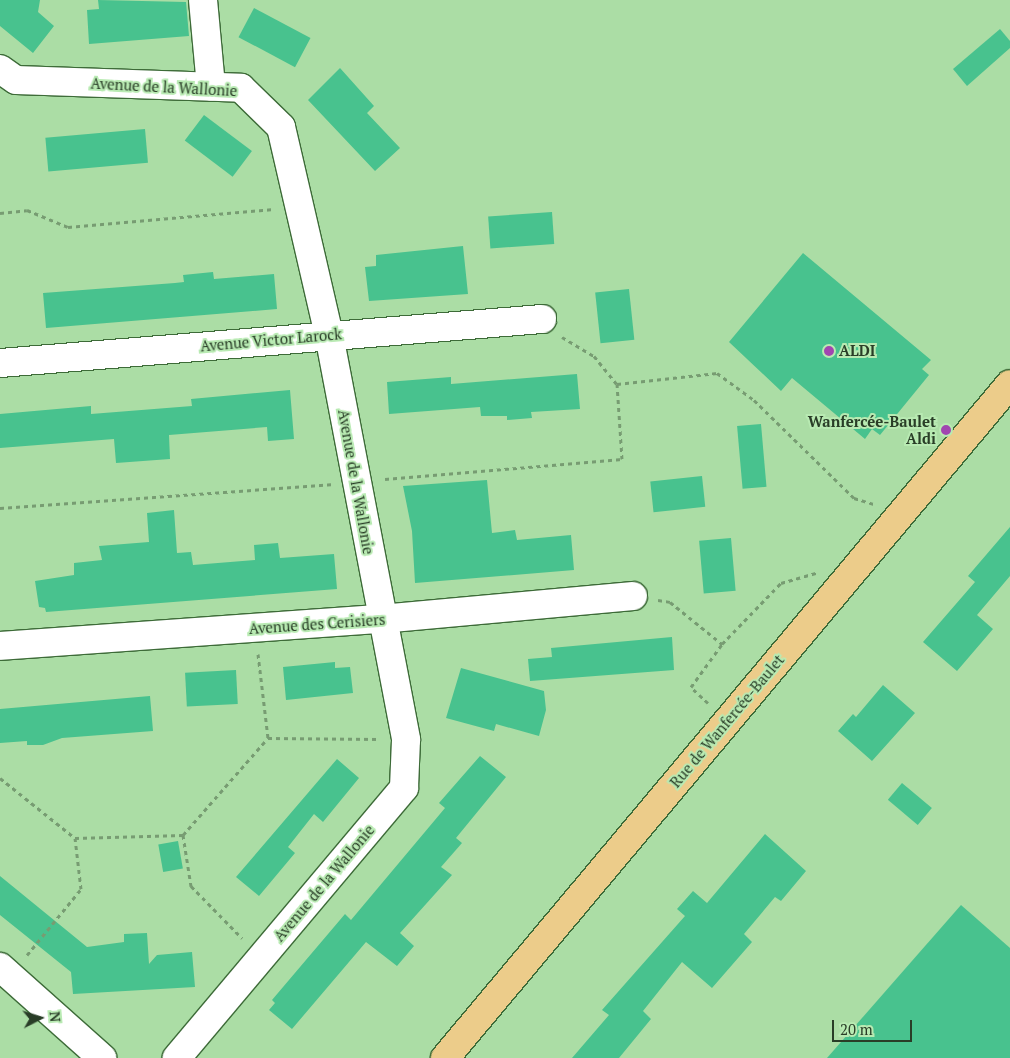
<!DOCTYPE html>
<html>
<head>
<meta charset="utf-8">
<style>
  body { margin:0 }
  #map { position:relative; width:1010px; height:1058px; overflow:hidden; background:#abdda5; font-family:"PT Serif",serif }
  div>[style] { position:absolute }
  .building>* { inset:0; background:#48c28e; transform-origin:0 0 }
  .path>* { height:3px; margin-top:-1.5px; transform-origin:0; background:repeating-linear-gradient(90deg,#779c72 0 4px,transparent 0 8px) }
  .roads { filter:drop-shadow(1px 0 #3d6b38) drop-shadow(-1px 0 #3d6b38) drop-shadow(0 1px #3d6b38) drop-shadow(0 -1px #3d6b38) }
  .minor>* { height:28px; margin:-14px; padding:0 14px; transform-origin:14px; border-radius:14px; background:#fff }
  .major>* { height:28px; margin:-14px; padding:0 14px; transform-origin:14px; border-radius:14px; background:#eccc8a }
  .dots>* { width:14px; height:14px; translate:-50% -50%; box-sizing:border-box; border:2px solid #b8eab2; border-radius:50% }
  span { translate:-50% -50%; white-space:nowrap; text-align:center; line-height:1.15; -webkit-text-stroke:4px #b8eab2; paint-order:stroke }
  .street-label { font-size:15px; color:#293d27 }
  .poi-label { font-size:15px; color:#293d27; font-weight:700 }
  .left { translate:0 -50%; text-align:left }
  .right { translate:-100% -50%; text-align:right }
  .north { position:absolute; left:15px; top:993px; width:50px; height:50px; -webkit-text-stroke:4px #b8eab2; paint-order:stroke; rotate:85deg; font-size:14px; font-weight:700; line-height:20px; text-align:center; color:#293d27 }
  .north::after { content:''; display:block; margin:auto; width:18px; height:22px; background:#293d27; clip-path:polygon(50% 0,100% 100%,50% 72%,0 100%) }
  .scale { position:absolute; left:832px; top:1020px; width:80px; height:22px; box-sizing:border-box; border:2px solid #293d27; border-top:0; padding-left:6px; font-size:15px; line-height:18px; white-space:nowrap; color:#293d27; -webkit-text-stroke:4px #b8eab2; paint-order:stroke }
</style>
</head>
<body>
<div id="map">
  <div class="building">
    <div style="clip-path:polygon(0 0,40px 0,38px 12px,54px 26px,33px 53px,0 26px)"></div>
    <div style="clip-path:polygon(98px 0,186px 2px,189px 36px,89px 44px,87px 10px,99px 9px)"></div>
    <div style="left:254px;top:8px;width:64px;height:33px;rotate:28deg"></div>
    <div style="clip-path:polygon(1000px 29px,1010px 41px,1010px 48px,967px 86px,953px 69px)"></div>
    <div style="clip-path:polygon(340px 68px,374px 106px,367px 113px,400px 148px,375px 171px,308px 100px)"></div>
    <div style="left:204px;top:115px;width:60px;height:32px;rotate:37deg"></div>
    <div style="left:145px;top:129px;width:34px;height:100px;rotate:85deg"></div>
    <div style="left:552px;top:212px;width:32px;height:64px;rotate:86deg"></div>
    <div style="clip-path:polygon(463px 246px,468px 294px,369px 301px,365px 267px,376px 266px,376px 255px)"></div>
    <div style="clip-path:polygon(803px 253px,931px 360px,922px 369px,929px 375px,880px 435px,872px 429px,865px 439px,792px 378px,781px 391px,729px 342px)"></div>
    <div style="clip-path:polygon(213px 272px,214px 279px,274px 274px,277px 309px,46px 328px,43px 293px,175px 283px,184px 282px,183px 275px)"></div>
    <div style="left:629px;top:289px;width:51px;height:34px;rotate:84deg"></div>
    <div style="clip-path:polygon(577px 374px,580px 409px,531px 412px,532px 418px,507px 420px,507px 416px,481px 416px,480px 407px,389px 414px,387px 382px,451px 377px,451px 384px)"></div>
    <div style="clip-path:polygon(290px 390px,294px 439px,268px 441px,267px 427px,169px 435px,170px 459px,116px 463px,114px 439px,0 448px,0 414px,91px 406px,91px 414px,192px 406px,191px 399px)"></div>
    <div style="left:761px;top:424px;width:63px;height:24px;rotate:85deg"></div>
    <div style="left:702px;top:476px;width:31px;height:52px;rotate:84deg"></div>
    <div style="clip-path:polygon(487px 480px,492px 533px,515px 530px,517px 540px,571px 535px,574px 570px,415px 583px,412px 531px,403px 486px)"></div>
    <div style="clip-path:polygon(174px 510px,177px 553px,191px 552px,193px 565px,255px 560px,254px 545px,278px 543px,280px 558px,334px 554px,337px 589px,46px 612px,45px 608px,39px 607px,35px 581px,74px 575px,74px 563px,102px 560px,99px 546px,149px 542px,147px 513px)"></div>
    <div style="clip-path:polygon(1010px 527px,1010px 576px,977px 615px,993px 629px,957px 671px,923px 642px,975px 582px,968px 576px)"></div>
    <div style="left:731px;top:538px;width:53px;height:32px;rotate:85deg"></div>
    <div style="clip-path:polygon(672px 637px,674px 670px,530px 681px,528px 659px,552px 657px,551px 648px)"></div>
    <div style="clip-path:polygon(335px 662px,335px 668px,350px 667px,353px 693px,286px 700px,283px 667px)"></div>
    <div style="clip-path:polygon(461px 668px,544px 691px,546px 710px,539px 736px,496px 724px,494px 731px,446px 718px)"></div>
    <div style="left:236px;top:670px;width:34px;height:51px;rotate:87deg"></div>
    <div style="clip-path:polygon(883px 685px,915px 713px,872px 761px,838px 731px,853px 714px,856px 717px)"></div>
    <div style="clip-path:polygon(150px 696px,153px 731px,62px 738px,43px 745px,27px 745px,27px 741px,0 743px,0 709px)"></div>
    <div style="clip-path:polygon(480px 756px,506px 777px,456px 838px,462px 843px,441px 867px,452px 875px,400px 933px,414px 946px,397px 966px,366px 942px,292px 1029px,269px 1010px,275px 1003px,272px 1000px,345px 914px,351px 920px,445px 808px,439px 803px)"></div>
    <div style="clip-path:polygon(337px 759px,359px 778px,323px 822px,314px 814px,288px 847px,295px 853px,259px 896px,236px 877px)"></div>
    <div style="left:902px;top:783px;width:39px;height:22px;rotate:40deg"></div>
    <div style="clip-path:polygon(765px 834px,806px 871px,781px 901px,775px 897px,744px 934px,752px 942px,712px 988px,682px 962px,643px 1011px,651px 1019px,619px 1058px,572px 1058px,609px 1015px,602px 1010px,685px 916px,677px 909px,693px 891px,707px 903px)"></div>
    <div style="left:178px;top:841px;width:28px;height:20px;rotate:80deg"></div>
    <div style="clip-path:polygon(0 876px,87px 947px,124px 942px,124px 934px,147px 933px,149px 964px,157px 955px,192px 952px,195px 987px,73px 994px,71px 972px,0 915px)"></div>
    <div style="clip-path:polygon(961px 905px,1010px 948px,1010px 1058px,827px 1058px)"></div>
  </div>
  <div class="path">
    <div style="left:0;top:213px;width:27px;rotate:-6deg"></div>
    <div style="left:27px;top:210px;width:44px;rotate:22.5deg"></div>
    <div style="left:68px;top:227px;width:207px;rotate:-5deg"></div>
    <div style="left:562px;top:337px;width:37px;rotate:31deg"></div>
    <div style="left:594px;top:356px;width:36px;rotate:51deg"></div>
    <div style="left:617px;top:384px;width:101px;rotate:-6.3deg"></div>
    <div style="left:717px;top:373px;width:46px;rotate:36.1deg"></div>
    <div style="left:754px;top:400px;width:140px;rotate:44.4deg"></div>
    <div style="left:854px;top:498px;width:21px;rotate:17deg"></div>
    <div style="left:385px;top:479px;width:238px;rotate:-4.8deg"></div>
    <div style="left:622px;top:459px;width:75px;rotate:-93.8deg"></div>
    <div style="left:0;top:508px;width:332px;rotate:-4.1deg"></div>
    <div style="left:658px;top:600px;width:12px;rotate:9deg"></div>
    <div style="left:670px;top:602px;width:67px;rotate:38.9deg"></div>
    <div style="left:722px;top:644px;width:85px;rotate:-46deg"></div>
    <div style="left:781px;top:583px;width:37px;rotate:-16deg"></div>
    <div style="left:258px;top:654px;width:85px;rotate:83.2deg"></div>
    <div style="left:708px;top:703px;width:23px;rotate:-137deg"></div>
    <div style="left:691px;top:687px;width:53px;rotate:-54.2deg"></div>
    <div style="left:0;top:778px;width:96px;rotate:38.7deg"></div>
    <div style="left:75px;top:838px;width:108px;rotate:-1.6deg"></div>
    <div style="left:183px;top:835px;width:129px;rotate:-48.8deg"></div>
    <div style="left:268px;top:738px;width:112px;rotate:0.5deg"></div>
    <div style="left:183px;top:835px;width:52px;rotate:81.1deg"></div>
    <div style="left:191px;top:886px;width:73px;rotate:45.6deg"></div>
    <div style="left:27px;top:955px;width:85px;rotate:-50.7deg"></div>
    <div style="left:81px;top:889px;width:51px;rotate:-96.7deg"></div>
  </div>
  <div class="roads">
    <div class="minor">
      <div style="left:203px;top:0;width:87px;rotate:84.7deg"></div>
      <div style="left:0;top:69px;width:19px;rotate:35deg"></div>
      <div style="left:16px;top:80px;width:225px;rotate:2deg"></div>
      <div style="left:241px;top:88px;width:56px;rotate:44.3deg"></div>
      <div style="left:281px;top:127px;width:213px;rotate:77deg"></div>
      <div style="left:329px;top:335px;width:412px;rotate:79.2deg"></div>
      <div style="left:406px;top:740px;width:48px;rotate:92.4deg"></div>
      <div style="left:404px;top:788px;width:353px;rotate:130.1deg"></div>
      <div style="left:0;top:363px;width:544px;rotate:-4.64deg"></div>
      <div style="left:0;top:646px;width:382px;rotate:-4.1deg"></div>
      <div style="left:381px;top:619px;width:253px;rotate:-5.2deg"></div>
      <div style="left:0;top:967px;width:137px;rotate:41.7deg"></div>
    </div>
    <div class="major">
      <div style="left:445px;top:1058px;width:879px;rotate:-50.03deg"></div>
    </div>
  </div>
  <div class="dots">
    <div style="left:829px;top:351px;background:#a146b0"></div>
    <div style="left:946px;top:430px;background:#a146b0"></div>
  </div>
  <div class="street-label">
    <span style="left:164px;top:87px;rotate:3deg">Avenue de la Wallonie</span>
    <span style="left:271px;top:340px;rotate:-5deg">Avenue Victor Larock</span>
    <span style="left:356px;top:482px;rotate:80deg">Avenue de la Wallonie</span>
    <span style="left:317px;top:624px;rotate:-4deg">Avenue des Cerisiers</span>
    <span style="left:727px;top:721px;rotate:-50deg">Rue de Wanfercée-Baulet</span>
    <span style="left:324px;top:883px;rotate:-50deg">Avenue de la Wallonie</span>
  </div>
  <div class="poi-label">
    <span class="left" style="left:839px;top:351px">ALDI</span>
    <span class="right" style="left:936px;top:430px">Wanfercée-Baulet<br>Aldi</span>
  </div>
  <div class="north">N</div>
  <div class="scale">20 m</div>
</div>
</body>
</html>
